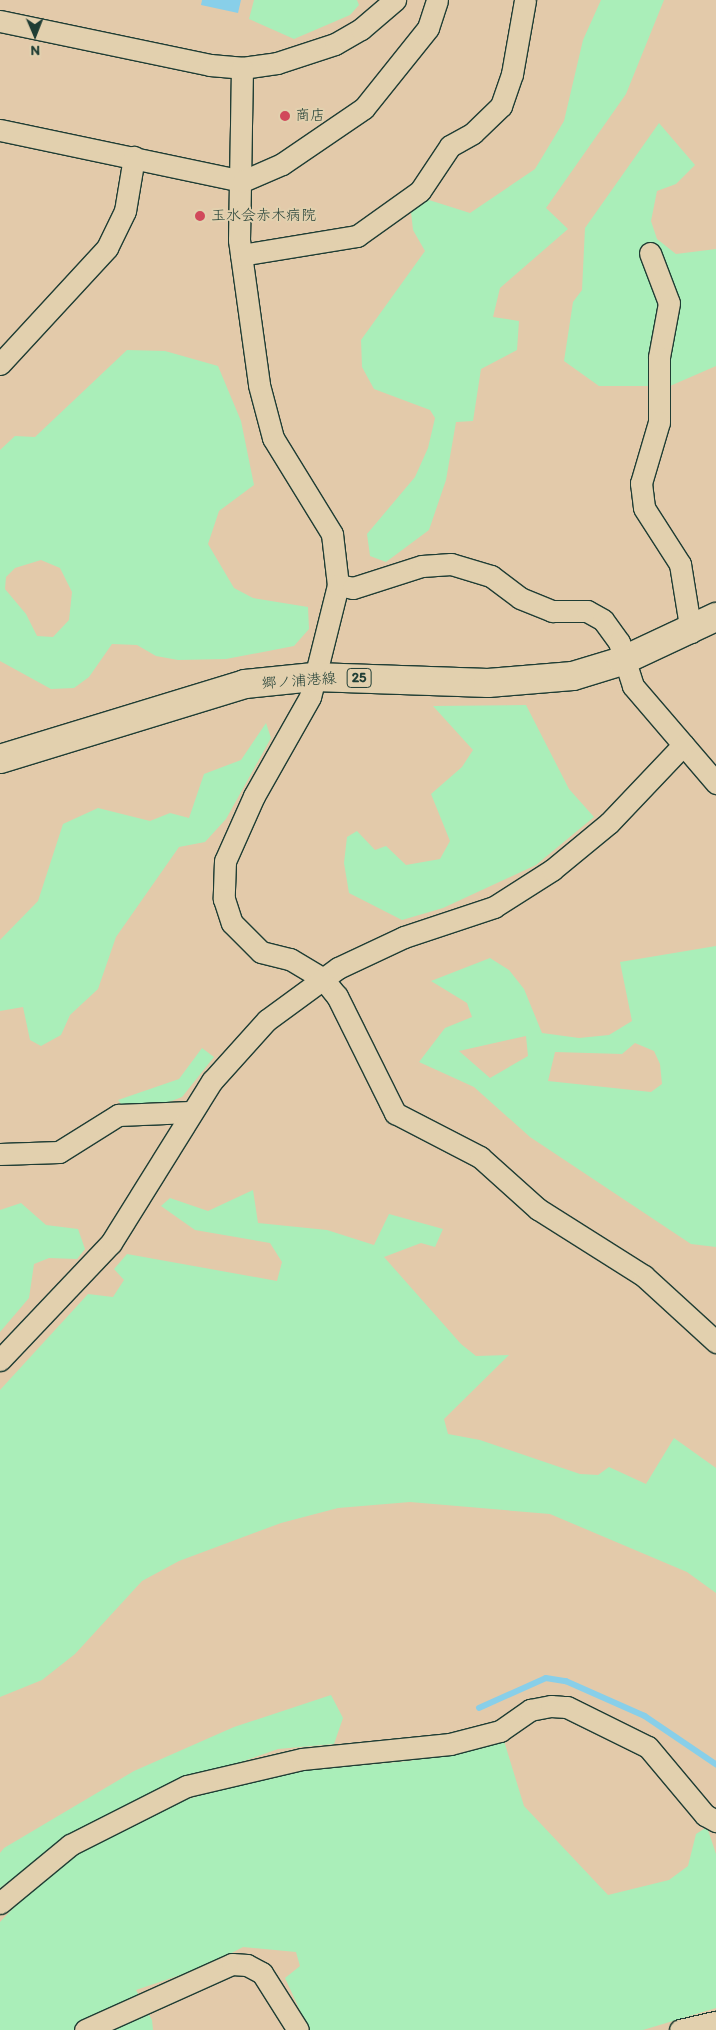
<!DOCTYPE html>
<html>
<head>
<meta charset="utf-8">
<style>
  body { margin:0 }
  #map { position:relative; width:716px; height:2030px; overflow:hidden; background:#e3caaa; font-family:Itim,"Klee One",sans-serif }
  div>[style] { position:absolute }
  .green>* { inset:0; background:#aaeeb9 }
  .water>* { inset:0; background:#88cfe9 }
  .stream>* { height:5.5px; margin:-2.75px; padding:0 2.75px; transform-origin:2.75px; border-radius:2.75px; background:#88cfe9 }
  .roads { filter:drop-shadow(1px 0 #1f3d34) drop-shadow(-1px 0 #1f3d34) drop-shadow(0 1px #1f3d34) drop-shadow(0 -1px #1f3d34) }
  .minor>* { height:21px; margin:-10.5px; padding:0 10.5px; transform-origin:10.5px; border-radius:10.5px; background:#e2d0ae }
  .major>* { height:28px; margin:-14px; padding:0 14px; transform-origin:14px; border-radius:14px; background:#e2d0ae }
  .dots>* { width:14px; height:14px; translate:-50% -50%; box-sizing:border-box; border:2px solid #e2d0ae; border-radius:50% }
  span { translate:-50% -50%; white-space:nowrap; text-align:center; line-height:1.15; -webkit-text-stroke:4px #e2d0ae; paint-order:stroke }
  .shield-label span { padding:1px 4px; background:#e2d0ae; border:1px solid; border-radius:4px; -webkit-text-stroke-width:0 }
  .shield-label { font-size:14px; color:#1f3d34; font-weight:700 }
  .poi-label { font-size:15px; color:#1f3d34 }
  .left { translate:0 -50%; text-align:left }
  .street-label { font-size:15px; color:#1f3d34 }
  .north { position:absolute; left:10px; top:10px; width:50px; height:50px; -webkit-text-stroke:4px #e2d0ae; paint-order:stroke; rotate:179deg; font-size:14px; font-weight:700; line-height:20px; text-align:center; color:#1f3d34 }
  .north::after { content:''; display:block; margin:auto; width:18px; height:22px; background:#1f3d34; clip-path:polygon(50% 0,100% 100%,50% 72%,0 100%) }
</style>
</head>
<body>
<div id="map">
  <div class="green">
    <div style="clip-path:polygon(254px 0,357px 0,359px 5px,350px 15px,294px 39px,249px 19px)"></div>
    <div style="clip-path:polygon(601px 0,664px 0,626px 94px,546px 208px,568px 229px,500px 288px,493px 317px,519px 321px,517px 350px,481px 369px,473px 421px,456px 422px,446px 480px,429px 530px,386px 562px,370px 556px,367px 534px,415px 477px,428px 448px,435px 418px,430px 410px,374px 389px,362px 367px,361px 340px,425px 251px,413px 230px,411px 212px,429px 200px,470px 213px,535px 169px,564px 121px,583px 40px)"></div>
    <div style="clip-path:polygon(659px 123px,695px 165px,676px 184px,657px 191px,651px 221px,657px 239px,676px 254px,716px 249px,716px 366px,670px 386px,599px 386px,564px 361px,573px 302px,582px 290px,585px 228px)"></div>
    <div style="clip-path:polygon(evenodd,127px 350px,165px 351px,218px 366px,241px 421px,254px 485px,219px 511px,208px 544px,234px 588px,253px 598px,308px 607px,309px 629px,294px 646px,226px 659px,178px 660px,156px 656px,137px 645px,112px 644px,89px 677px,74px 688px,51px 689px,0 661px,0 450px,15px 436px,35px 437px,127px 350px,41px 560px,60px 568px,72px 592px,69px 620px,53px 637px,37px 636px,26px 614px,5px 589px,6px 577px,15px 568px,41px 560px)"></div>
    <div style="clip-path:polygon(526px 705px,569px 789px,594px 817px,536px 865px,443px 908px,402px 920px,349px 893px,344px 863px,347px 837px,357px 831px,375px 850px,386px 846px,406px 865px,440px 859px,450px 841px,431px 794px,462px 767px,473px 750px,433px 706px)"></div>
    <div style="clip-path:polygon(266px 723px,271px 738px,226px 819px,205px 842px,179px 847px,116px 937px,98px 989px,70px 1015px,61px 1035px,41px 1046px,30px 1040px,23px 1007px,0 1011px,0 940px,38px 901px,63px 824px,98px 808px,150px 821px,170px 813px,189px 818px,204px 774px,241px 760px)"></div>
    <div style="clip-path:polygon(evenodd,716px 946px,716px 1247px,691px 1244px,530px 1137px,474px 1087px,419px 1062px,445px 1028px,472px 1017px,467px 1003px,431px 981px,490px 958px,509px 970px,524px 989px,542px 1033px,579px 1038px,609px 1035px,632px 1021px,620px 962px,716px 946px,526px 1036px,528px 1056px,490px 1078px,459px 1051px,526px 1036px,716px 946px,635px 1043px,654px 1051px,660px 1064px,662px 1084px,651px 1092px,548px 1081px,555px 1052px,622px 1054px,635px 1043px)"></div>
    <div style="clip-path:polygon(202px 1048px,214px 1057px,182px 1097px,161px 1105px,125px 1109px,118px 1100px,179px 1079px)"></div>
    <div style="clip-path:polygon(253px 1190px,258px 1223px,327px 1230px,374px 1245px,389px 1214px,443px 1229px,435px 1247px,421px 1243px,384px 1257px,461px 1344px,476px 1356px,509px 1355px,444px 1419px,448px 1434px,480px 1440px,580px 1474px,598px 1475px,609px 1467px,646px 1484px,674px 1438px,716px 1468px,716px 1593px,687px 1572px,550px 1514px,410px 1502px,338px 1508px,281px 1523px,179px 1561px,142px 1581px,75px 1654px,42px 1680px,0 1697px,0 1390px,88px 1294px,113px 1297px,124px 1280px,114px 1269px,127px 1254px,277px 1281px,282px 1262px,270px 1243px,195px 1230px,161px 1206px,170px 1198px,208px 1211px)"></div>
    <div style="clip-path:polygon(21px 1203px,46px 1225px,78px 1229px,85px 1249px,77px 1259px,49px 1258px,34px 1264px,29px 1298px,0 1332px,0 1210px)"></div>
    <div style="clip-path:polygon(331px 1695px,343px 1718px,334px 1744px,278px 1749px,163px 1790px,62px 1841px,0 1888px,0 1853px,4px 1848px,134px 1771px,234px 1727px)"></div>
    <div style="clip-path:polygon(504px 1741px,524px 1806px,608px 1895px,669px 1880px,688px 1866px,696px 1834px,707px 1827px,716px 1854px,716px 2008px,643px 2030px,309px 2030px,285px 1978px,300px 1966px,296px 1952px,243px 1947px,207px 1966px,136px 1990px,152px 2020px,153px 2030px,0 2030px,0 1922px,46px 1874px,147px 1811px,278px 1773px,409px 1761px)"></div>
  </div>
  <div class="water">
    <div style="clip-path:polygon(202px 0,241px 0,238px 13px,201px 5px)"></div>
  </div>
  <div class="stream">
    <div style="left:479px;top:1708px;width:73px;rotate:-24.1deg"></div>
    <div style="left:546px;top:1678px;width:20px;rotate:9deg"></div>
    <div style="left:566px;top:1681px;width:86px;rotate:23.9deg"></div>
    <div style="left:645px;top:1716px;width:86px;rotate:34.1deg"></div>
  </div>
  <div class="roads">
    <div class="minor">
      <div style="left:0;top:21px;width:215px;rotate:11.8deg"></div>
      <div style="left:210px;top:65px;width:32px;rotate:5deg"></div>
      <div style="left:242px;top:68px;width:35px;rotate:-8deg"></div>
      <div style="left:277px;top:63px;width:61px;rotate:-18.1deg"></div>
      <div style="left:335px;top:44px;width:30px;rotate:-30deg"></div>
      <div style="left:361px;top:29px;width:45px;rotate:-40.5deg"></div>
      <div style="left:242px;top:68px;width:172px;rotate:91deg"></div>
      <div style="left:239px;top:240px;width:146px;rotate:82.1deg"></div>
      <div style="left:259px;top:385px;width:55px;rotate:75.2deg"></div>
      <div style="left:273px;top:438px;width:113px;rotate:58.4deg"></div>
      <div style="left:332px;top:534px;width:51px;rotate:83.3deg"></div>
      <div style="left:338px;top:585px;width:115px;rotate:104deg"></div>
      <div style="left:310px;top:697px;width:114px;rotate:119.5deg"></div>
      <div style="left:254px;top:796px;width:71px;rotate:114deg"></div>
      <div style="left:225px;top:861px;width:38px;rotate:92deg"></div>
      <div style="left:224px;top:899px;width:25px;rotate:72deg"></div>
      <div style="left:232px;top:923px;width:41px;rotate:45deg"></div>
      <div style="left:261px;top:952px;width:30px;rotate:14deg"></div>
      <div style="left:290px;top:959px;width:39px;rotate:31deg"></div>
      <div style="left:323px;top:979px;width:22px;rotate:51deg"></div>
      <div style="left:337px;top:996px;width:131px;rotate:63.6deg"></div>
      <div style="left:395px;top:1113px;width:96px;rotate:27.4deg"></div>
      <div style="left:480px;top:1157px;width:78px;rotate:41.9deg"></div>
      <div style="left:538px;top:1209px;width:125px;rotate:32.3deg"></div>
      <div style="left:644px;top:1276px;width:98px;rotate:42.5deg"></div>
      <div style="left:0;top:130px;width:248px;rotate:11.9deg"></div>
      <div style="left:243px;top:181px;width:43px;rotate:-23.6deg"></div>
      <div style="left:282px;top:164px;width:99px;rotate:-34.3deg"></div>
      <div style="left:364px;top:108px;width:102px;rotate:-51.3deg"></div>
      <div style="left:428px;top:28px;width:29px;rotate:-72deg"></div>
      <div style="left:650px;top:253px;width:53px;rotate:69.2deg"></div>
      <div style="left:669px;top:303px;width:55px;rotate:100.5deg"></div>
      <div style="left:659px;top:357px;width:65px;rotate:90deg"></div>
      <div style="left:659px;top:422px;width:64px;rotate:106.4deg"></div>
      <div style="left:641px;top:483px;width:25px;rotate:83deg"></div>
      <div style="left:644px;top:508px;width:67px;rotate:57.3deg"></div>
      <div style="left:680px;top:564px;width:69px;rotate:80.8deg"></div>
      <div style="left:241px;top:255px;width:118px;rotate:-9.3deg"></div>
      <div style="left:357px;top:236px;width:77px;rotate:-35.5deg"></div>
      <div style="left:420px;top:191px;width:54px;rotate:-56.3deg"></div>
      <div style="left:450px;top:146px;width:26px;rotate:-29deg"></div>
      <div style="left:473px;top:133px;width:39px;rotate:-44deg"></div>
      <div style="left:501px;top:106px;width:34px;rotate:-71deg"></div>
      <div style="left:512px;top:74px;width:75px;rotate:-80deg"></div>
      <div style="left:0;top:364px;width:158px;rotate:-47.3deg"></div>
      <div style="left:107px;top:248px;width:41px;rotate:-64.1deg"></div>
      <div style="left:125px;top:211px;width:55px;rotate:-80.5deg"></div>
      <div style="left:338px;top:585px;width:15px;rotate:11deg"></div>
      <div style="left:353px;top:588px;width:72px;rotate:-17.7deg"></div>
      <div style="left:422px;top:566px;width:29px;rotate:-4deg"></div>
      <div style="left:451px;top:564px;width:42px;rotate:16.7deg"></div>
      <div style="left:491px;top:576px;width:36px;rotate:37deg"></div>
      <div style="left:520px;top:598px;width:35px;rotate:22deg"></div>
      <div style="left:552px;top:611px;width:35px"></div>
      <div style="left:587px;top:611px;width:18px;rotate:29deg"></div>
      <div style="left:603px;top:620px;width:27px;rotate:54deg"></div>
      <div style="left:619px;top:642px;width:46px;rotate:72.3deg"></div>
      <div style="left:633px;top:686px;width:128px;rotate:49.4deg"></div>
      <div style="left:0;top:1154px;width:59px;rotate:-1.9deg"></div>
      <div style="left:59px;top:1152px;width:70px;rotate:-32.1deg"></div>
      <div style="left:118px;top:1115px;width:72px;rotate:-2.4deg"></div>
      <div style="left:0;top:1360px;width:161px;rotate:-46.5deg"></div>
      <div style="left:111px;top:1243px;width:191px;rotate:-58.1deg"></div>
      <div style="left:212px;top:1081px;width:82px;rotate:-48deg"></div>
      <div style="left:267px;top:1020px;width:88px;rotate:-36.2deg"></div>
      <div style="left:338px;top:968px;width:73px;rotate:-25.2deg"></div>
      <div style="left:404px;top:937px;width:95px;rotate:-18.4deg"></div>
      <div style="left:494px;top:907px;width:69px;rotate:-32.5deg"></div>
      <div style="left:552px;top:870px;width:74px;rotate:-39.5deg"></div>
      <div style="left:609px;top:823px;width:108px;rotate:-46.5deg"></div>
      <div style="left:0;top:1903px;width:91px;rotate:-39.6deg"></div>
      <div style="left:70px;top:1845px;width:131px;rotate:-26.8deg"></div>
      <div style="left:187px;top:1786px;width:118px;rotate:-13.2deg"></div>
      <div style="left:302px;top:1759px;width:149px;rotate:-5.8deg"></div>
      <div style="left:450px;top:1744px;width:52px;rotate:-14.6deg"></div>
      <div style="left:500px;top:1731px;width:37px;rotate:-35deg"></div>
      <div style="left:530px;top:1710px;width:21px;rotate:-11deg"></div>
      <div style="left:551px;top:1706px;width:16px;rotate:4deg"></div>
      <div style="left:567px;top:1707px;width:90px;rotate:26.3deg"></div>
      <div style="left:648px;top:1747px;width:89px;rotate:50deg"></div>
      <div style="left:705px;top:1815px;width:13px;rotate:29deg"></div>
      <div style="left:85px;top:2030px;width:161px;rotate:-24.2deg"></div>
      <div style="left:232px;top:1964px;width:15px;rotate:4deg"></div>
      <div style="left:247px;top:1965px;width:17px;rotate:28deg"></div>
      <div style="left:262px;top:1973px;width:67px;rotate:57.7deg"></div>
      <div style="left:680px;top:2030px;width:37px;rotate:-13deg"></div>
    </div>
    <div class="major">
      <div style="left:0;top:759px;width:256px;rotate:-17deg"></div>
      <div style="left:245px;top:684px;width:69px;rotate:-5.8deg"></div>
      <div style="left:314px;top:677px;width:174px;rotate:2deg"></div>
      <div style="left:488px;top:683px;width:85px;rotate:-4.7deg"></div>
      <div style="left:573px;top:676px;width:51px;rotate:-17deg"></div>
      <div style="left:622px;top:661px;width:104px;rotate:-25.1deg"></div>
    </div>
  </div>
  <div class="dots">
    <div style="left:285px;top:116px;background:#d1495b"></div>
    <div style="left:200px;top:216px;background:#d1495b"></div>
  </div>
  <div class="shield-label">
    <span style="left:359px;top:678px">25</span>
  </div>
  <div class="poi-label">
    <span class="left" style="left:295px;top:116px">商店</span>
    <span class="left" style="left:211px;top:216px">玉水会赤木病院</span>
  </div>
  <div class="street-label">
    <span style="left:299px;top:681px;rotate:-4deg">郷ノ浦港線</span>
  </div>
  <div class="north">N</div>
</div>
</body>
</html>
